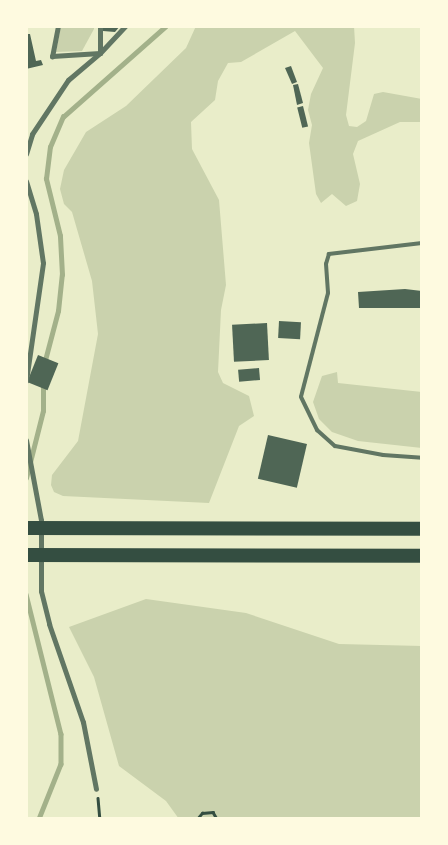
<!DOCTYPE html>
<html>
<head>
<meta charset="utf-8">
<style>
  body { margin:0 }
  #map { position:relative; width:448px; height:845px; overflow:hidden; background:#e9edc9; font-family:"Titillium Web",sans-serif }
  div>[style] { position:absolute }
  .green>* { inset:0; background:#cad2ad }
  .stream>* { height:4.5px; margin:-2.25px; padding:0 2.25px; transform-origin:2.25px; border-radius:2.25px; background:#a3b18a }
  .building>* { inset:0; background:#4f6655; transform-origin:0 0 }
  .path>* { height:2.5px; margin:-1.25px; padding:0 1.25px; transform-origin:1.25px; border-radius:1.25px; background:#344e41 }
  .service>* { height:4px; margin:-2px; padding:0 2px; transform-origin:2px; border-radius:2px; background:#617663 }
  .minor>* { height:5px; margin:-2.5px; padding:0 2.5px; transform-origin:2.5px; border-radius:2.5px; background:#617663 }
  .trunk>* { height:14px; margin:-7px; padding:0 7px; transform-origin:7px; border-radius:7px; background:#344e41 }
  span { translate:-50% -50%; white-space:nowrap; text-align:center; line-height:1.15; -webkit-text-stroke:5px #fefae0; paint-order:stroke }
  .frame { position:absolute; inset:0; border:28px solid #fefae0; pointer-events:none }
</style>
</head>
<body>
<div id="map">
  <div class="green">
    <div style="clip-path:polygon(61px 26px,94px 26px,94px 29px,82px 51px,56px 52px)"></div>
    <div style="clip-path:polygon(196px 26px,354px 26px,355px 43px,346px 115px,349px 126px,357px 127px,366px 121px,374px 94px,383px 92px,422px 99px,422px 122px,400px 122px,358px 141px,353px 154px,360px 184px,357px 201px,346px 206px,332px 194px,321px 203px,316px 194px,309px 143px,312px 125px,308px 110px,311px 94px,323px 68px,295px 31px,241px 62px,228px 63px,218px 81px,215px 100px,191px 122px,192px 149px,219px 200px,226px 285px,221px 310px,218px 372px,223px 383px,249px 396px,254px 416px,239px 426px,209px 503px,63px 496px,54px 492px,51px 485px,52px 475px,78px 441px,98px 334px,92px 281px,72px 212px,64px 204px,60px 189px,64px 170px,86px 132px,126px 106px,186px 48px)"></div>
    <div style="clip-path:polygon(337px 372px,338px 383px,422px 392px,422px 448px,358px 441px,332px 432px,319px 419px,313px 402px,322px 376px)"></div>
    <div style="clip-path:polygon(146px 599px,246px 613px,339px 644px,422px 646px,422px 819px,179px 819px,166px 801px,119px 766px,94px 677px,69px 627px)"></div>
  </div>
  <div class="stream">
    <div style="left:44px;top:364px;width:55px;rotate:-75.2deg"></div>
    <div style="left:58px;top:311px;width:36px;rotate:-84deg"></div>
    <div style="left:62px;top:275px;width:39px;rotate:-93deg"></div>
    <div style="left:60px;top:236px;width:59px;rotate:-103.8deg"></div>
    <div style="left:46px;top:179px;width:32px;rotate:-83deg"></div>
    <div style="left:50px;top:147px;width:33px;rotate:-67deg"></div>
    <div style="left:63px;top:117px;width:137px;rotate:-41.5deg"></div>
    <div style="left:26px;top:478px;width:69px;rotate:-75.8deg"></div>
    <div style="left:43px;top:411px;width:27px;rotate:-90deg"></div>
    <div style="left:26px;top:594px;width:144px;rotate:76deg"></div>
    <div style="left:61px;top:734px;width:30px;rotate:90deg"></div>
    <div style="left:61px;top:764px;width:59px;rotate:111.8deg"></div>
  </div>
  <div class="building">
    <div style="clip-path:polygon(102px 26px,120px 26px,115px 32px,103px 31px)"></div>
    <div style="clip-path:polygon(26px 34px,30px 34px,36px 61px,41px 60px,43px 65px,26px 69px)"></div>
    <div style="clip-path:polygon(291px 66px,297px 82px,292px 84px,285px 68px)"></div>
    <div style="clip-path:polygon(298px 84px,303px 103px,297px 105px,293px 85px)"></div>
    <div style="left:303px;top:106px;width:21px;height:6px;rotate:76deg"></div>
    <div style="clip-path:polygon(405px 289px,422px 291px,422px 308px,359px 308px,358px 292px)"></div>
    <div style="left:279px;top:321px;width:22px;height:17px;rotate:3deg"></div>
    <div style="left:267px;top:323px;width:37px;height:35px;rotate:87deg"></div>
    <div style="left:38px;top:355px;width:22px;height:29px;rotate:22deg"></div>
    <div style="left:259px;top:368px;width:12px;height:21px;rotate:85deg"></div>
    <div style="left:268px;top:435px;width:40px;height:45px;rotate:13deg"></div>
  </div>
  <div class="path">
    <div style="left:98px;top:798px;width:21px;rotate:85deg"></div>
    <div style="left:197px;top:819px;width:8px;rotate:-50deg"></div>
    <div style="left:202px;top:813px;width:11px;rotate:-5deg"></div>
    <div style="left:213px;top:812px;width:8px;rotate:60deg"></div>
  </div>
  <div class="service">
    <div style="left:422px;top:243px;width:94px;rotate:173.3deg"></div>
    <div style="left:329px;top:254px;width:10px;rotate:107deg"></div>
    <div style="left:326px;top:264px;width:29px;rotate:86deg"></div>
    <div style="left:328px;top:293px;width:107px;rotate:104.6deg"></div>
    <div style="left:301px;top:397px;width:37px;rotate:64deg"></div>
    <div style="left:317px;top:430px;width:24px;rotate:42deg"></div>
    <div style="left:335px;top:446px;width:49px;rotate:10.6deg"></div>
    <div style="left:383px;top:455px;width:39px;rotate:4deg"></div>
  </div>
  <div class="minor">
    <div style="left:58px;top:26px;width:31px;rotate:101deg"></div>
    <div style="left:52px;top:56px;width:48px;rotate:-3.6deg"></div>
    <div style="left:100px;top:53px;width:27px;rotate:-90deg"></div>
    <div style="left:26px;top:154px;width:21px;rotate:-73deg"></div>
    <div style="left:32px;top:134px;width:65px;rotate:-56.3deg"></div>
    <div style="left:68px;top:80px;width:42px;rotate:-40.2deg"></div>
    <div style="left:100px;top:53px;width:37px;rotate:-47deg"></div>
    <div style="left:26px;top:181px;width:34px;rotate:73deg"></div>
    <div style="left:36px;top:214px;width:49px;rotate:81.9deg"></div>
    <div style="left:43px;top:263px;width:119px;rotate:98.2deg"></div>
    <div style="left:26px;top:440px;width:81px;rotate:79.4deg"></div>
    <div style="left:41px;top:520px;width:71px;rotate:90deg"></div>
    <div style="left:41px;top:591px;width:34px;rotate:76deg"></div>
    <div style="left:49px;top:624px;width:104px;rotate:70.9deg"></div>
    <div style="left:83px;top:722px;width:68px;rotate:79deg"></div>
  </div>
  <div class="trunk">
    <div style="left:26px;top:528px;width:396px;rotate:0.1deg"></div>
    <div style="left:26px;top:555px;width:396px;rotate:0.1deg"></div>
  </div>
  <div class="frame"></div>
</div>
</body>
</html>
